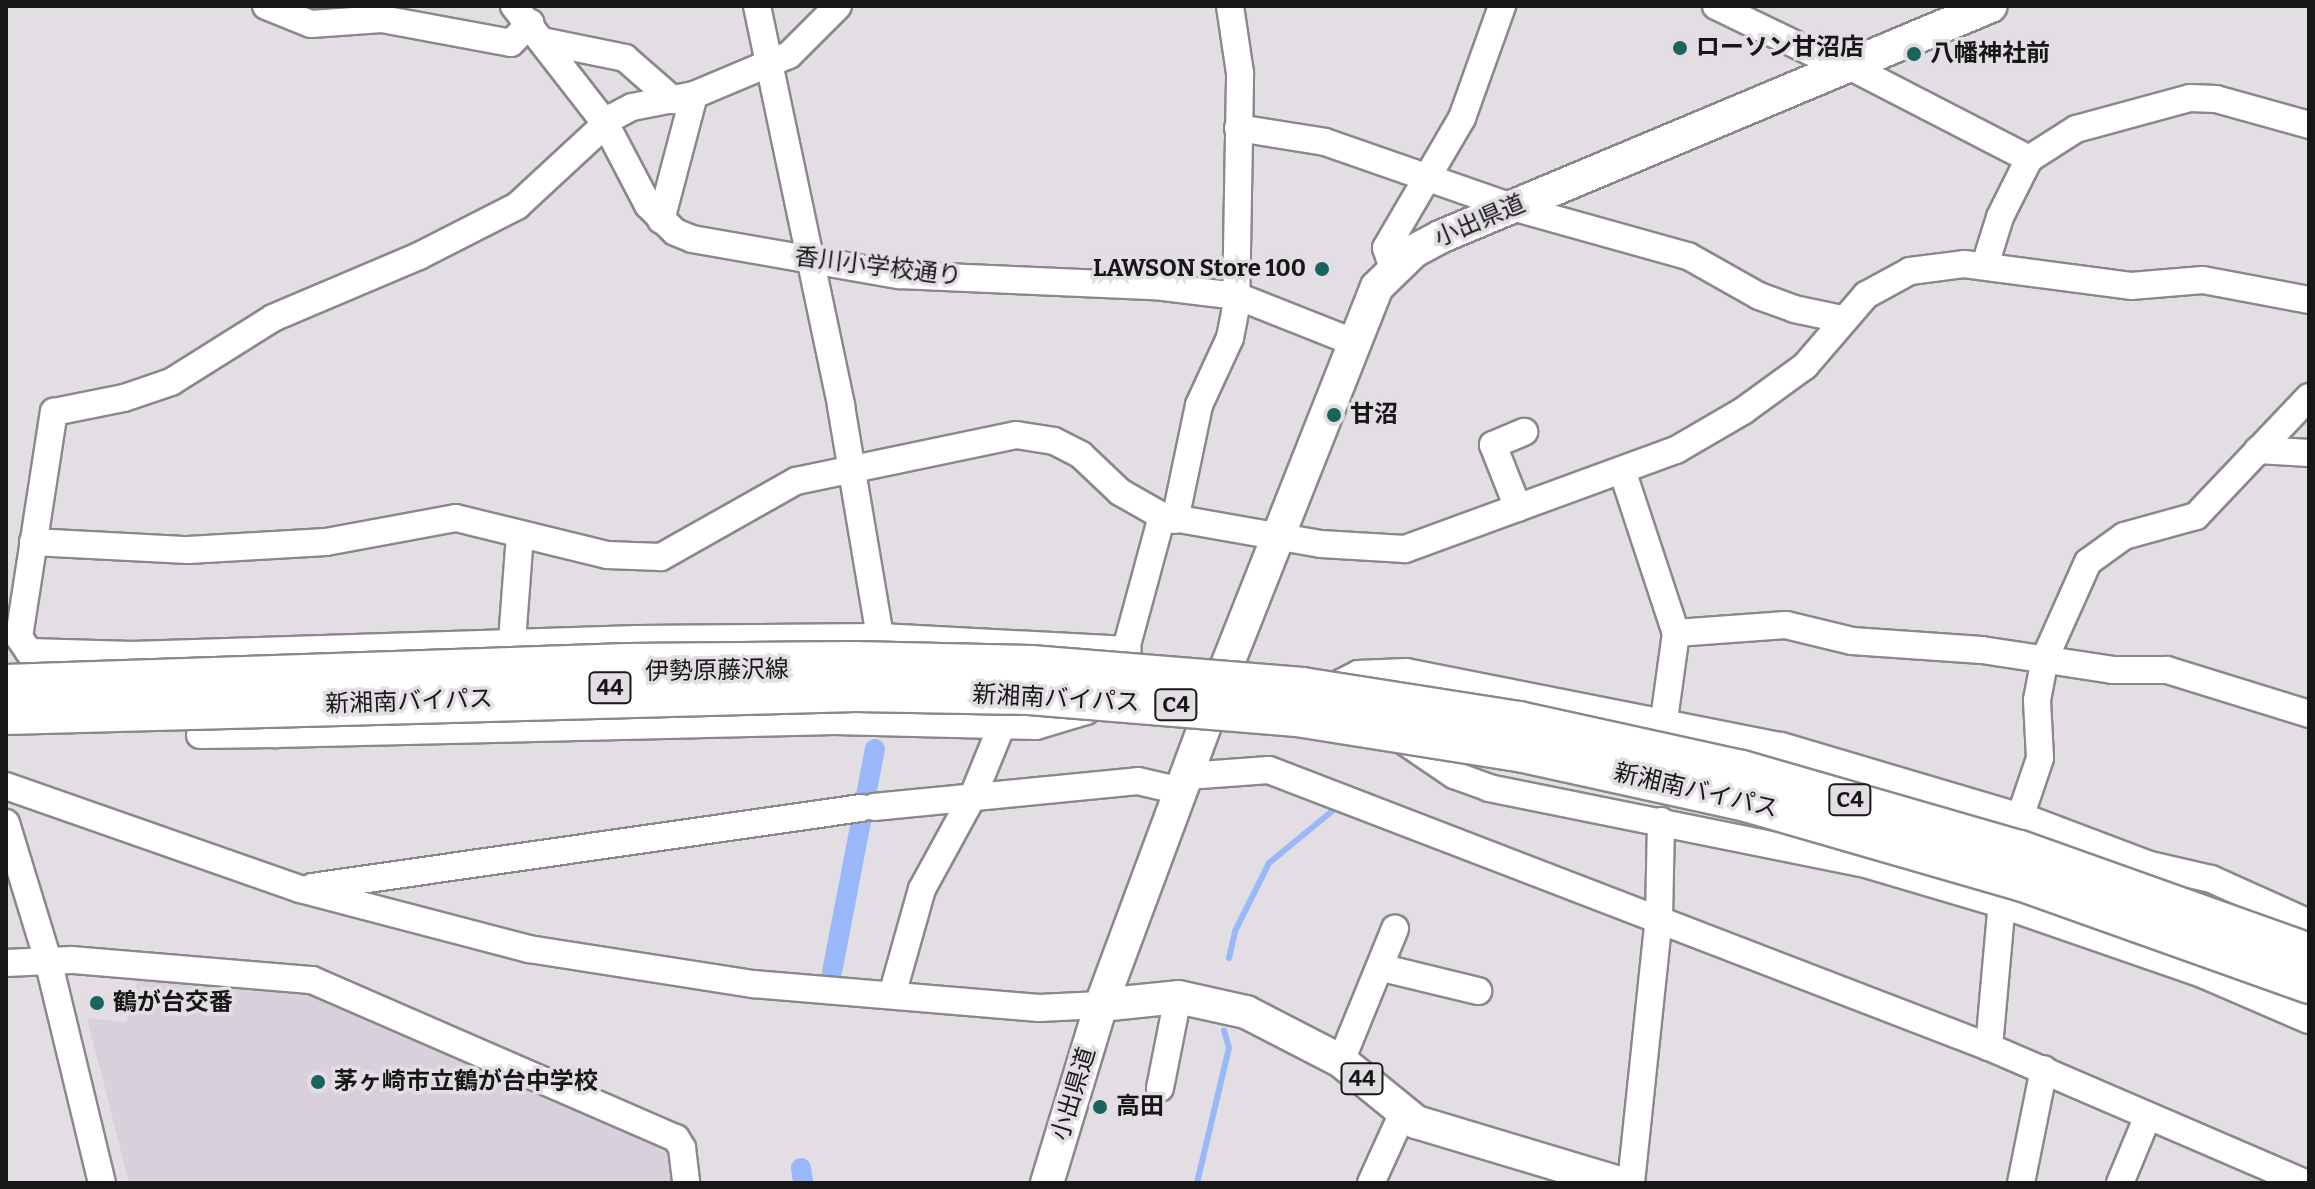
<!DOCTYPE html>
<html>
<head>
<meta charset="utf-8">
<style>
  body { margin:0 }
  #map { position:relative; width:2315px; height:1189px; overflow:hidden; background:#e2dee3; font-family:Bitter,"Noto Sans JP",serif }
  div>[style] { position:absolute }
  .built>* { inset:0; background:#d8d0db }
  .stream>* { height:6px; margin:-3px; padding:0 3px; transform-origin:3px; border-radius:3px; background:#99b8f9 }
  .canal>* { height:20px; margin:-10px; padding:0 10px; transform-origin:10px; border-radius:10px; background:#99b8f9 }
  .roads { filter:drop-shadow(2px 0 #8b888c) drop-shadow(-2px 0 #8b888c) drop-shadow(0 2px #8b888c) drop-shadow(0 -2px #8b888c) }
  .minor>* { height:26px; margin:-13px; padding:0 13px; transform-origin:13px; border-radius:13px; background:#fff }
  .major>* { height:32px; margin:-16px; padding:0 16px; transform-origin:16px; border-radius:16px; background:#fff }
  .bridges { filter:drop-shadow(2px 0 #8b888c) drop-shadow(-2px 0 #8b888c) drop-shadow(0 2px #8b888c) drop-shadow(0 -2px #8b888c) }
  .highway-bridge>* { height:38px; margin:-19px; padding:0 19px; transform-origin:19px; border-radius:19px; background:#fff }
  .dots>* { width:22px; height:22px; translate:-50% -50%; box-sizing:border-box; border:4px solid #e2dee3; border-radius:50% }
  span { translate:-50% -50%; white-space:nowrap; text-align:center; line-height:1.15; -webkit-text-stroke:7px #e2dee3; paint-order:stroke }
  .shield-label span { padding:2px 6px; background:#e2dee3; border:2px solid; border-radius:6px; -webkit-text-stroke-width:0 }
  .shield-label { font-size:22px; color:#181718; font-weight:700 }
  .poi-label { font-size:24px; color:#181718; font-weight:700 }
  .left { translate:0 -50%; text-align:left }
  .right { translate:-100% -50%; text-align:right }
  .street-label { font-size:24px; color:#181718 }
  .frame { position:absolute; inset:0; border:8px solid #181718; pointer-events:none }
</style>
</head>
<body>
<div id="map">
  <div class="built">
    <div style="clip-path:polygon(140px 973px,310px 987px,671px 1141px,679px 1183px,129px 1183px,87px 1018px,126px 1022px)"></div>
  </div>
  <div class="stream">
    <div style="left:1229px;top:958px;width:28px;rotate:-77deg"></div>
    <div style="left:1235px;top:931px;width:76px;rotate:-63.4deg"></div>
    <div style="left:1269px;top:863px;width:87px;rotate:-39.4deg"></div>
    <div style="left:1197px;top:1183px;width:139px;rotate:-76.7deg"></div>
    <div style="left:1229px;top:1048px;width:18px;rotate:-106deg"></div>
  </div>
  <div class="canal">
    <div style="left:832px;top:972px;width:227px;rotate:-79.1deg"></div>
    <div style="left:801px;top:1168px;width:15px;rotate:82deg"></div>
  </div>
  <div class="roads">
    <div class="minor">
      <div style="left:266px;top:6px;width:48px;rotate:21.8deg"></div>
      <div style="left:311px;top:24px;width:71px;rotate:-4deg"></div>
      <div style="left:382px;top:19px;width:131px;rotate:10.5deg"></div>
      <div style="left:511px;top:43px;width:28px;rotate:-46deg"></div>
      <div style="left:514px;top:6px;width:148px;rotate:52.1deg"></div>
      <div style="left:605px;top:123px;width:93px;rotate:62.3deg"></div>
      <div style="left:648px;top:205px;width:38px;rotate:45deg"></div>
      <div style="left:675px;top:232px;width:18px;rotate:22deg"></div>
      <div style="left:692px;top:239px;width:210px;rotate:9.9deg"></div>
      <div style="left:899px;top:275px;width:256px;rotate:2.5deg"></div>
      <div style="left:1155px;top:286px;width:83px;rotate:7deg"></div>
      <div style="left:1237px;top:296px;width:125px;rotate:21.6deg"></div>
      <div style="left:757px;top:6px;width:409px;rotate:78.1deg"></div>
      <div style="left:841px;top:406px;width:234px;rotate:80.4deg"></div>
      <div style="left:1716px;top:6px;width:142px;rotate:25.8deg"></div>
      <div style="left:547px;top:42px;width:80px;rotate:11.6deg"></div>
      <div style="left:625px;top:58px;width:64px;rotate:41.2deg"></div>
      <div style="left:1849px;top:66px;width:203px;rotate:27.3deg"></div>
      <div style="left:1238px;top:128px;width:88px;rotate:9.1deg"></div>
      <div style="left:1325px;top:142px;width:198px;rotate:19.2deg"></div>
      <div style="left:1512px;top:207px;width:183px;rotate:15.6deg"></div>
      <div style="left:1688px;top:256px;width:81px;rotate:29.4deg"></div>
      <div style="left:1759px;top:296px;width:37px;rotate:20deg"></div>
      <div style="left:1794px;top:309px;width:49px;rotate:11.8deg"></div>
      <div style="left:661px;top:220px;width:129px;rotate:-75.2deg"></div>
      <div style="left:1985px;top:265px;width:50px;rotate:-72.6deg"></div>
      <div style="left:2000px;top:217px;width:65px;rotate:-63.4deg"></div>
      <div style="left:2029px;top:159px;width:56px;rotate:-32.6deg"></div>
      <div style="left:2076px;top:129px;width:118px;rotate:-15.2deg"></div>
      <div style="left:2190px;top:98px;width:26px;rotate:2deg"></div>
      <div style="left:2216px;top:99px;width:97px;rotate:15.6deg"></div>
      <div style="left:1393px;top:268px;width:21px;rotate:-109deg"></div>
      <div style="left:1386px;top:248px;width:151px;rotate:-59.7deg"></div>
      <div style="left:1462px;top:118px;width:119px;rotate:-70.3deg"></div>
      <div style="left:2258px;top:450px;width:51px;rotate:3.4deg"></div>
      <div style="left:1622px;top:470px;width:172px;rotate:71.7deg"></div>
      <div style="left:1676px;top:633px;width:88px;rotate:97.9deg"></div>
      <div style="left:1518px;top:508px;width:68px;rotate:-111.6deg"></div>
      <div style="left:1493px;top:445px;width:34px;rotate:-23deg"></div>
      <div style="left:1175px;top:520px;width:117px;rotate:-78.2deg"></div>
      <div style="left:1199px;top:405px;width:74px;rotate:-65.2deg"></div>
      <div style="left:1230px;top:338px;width:31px;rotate:-79deg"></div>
      <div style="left:1236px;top:308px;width:235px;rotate:-89deg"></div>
      <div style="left:1240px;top:73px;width:68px;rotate:-98.5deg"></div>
      <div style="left:33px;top:542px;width:155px;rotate:3deg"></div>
      <div style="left:188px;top:550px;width:138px;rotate:-3.3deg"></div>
      <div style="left:326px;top:542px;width:132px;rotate:-10.5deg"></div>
      <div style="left:456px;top:518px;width:155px;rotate:13.8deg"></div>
      <div style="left:607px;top:555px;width:54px;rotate:2.1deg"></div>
      <div style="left:661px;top:557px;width:155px;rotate:-29.4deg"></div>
      <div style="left:796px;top:481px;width:225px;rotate:-11.8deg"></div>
      <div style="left:1016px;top:435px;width:38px;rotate:9deg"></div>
      <div style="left:1054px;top:441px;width:30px;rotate:27deg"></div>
      <div style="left:1081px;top:455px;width:54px;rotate:43.5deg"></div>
      <div style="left:1120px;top:492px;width:48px;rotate:29.7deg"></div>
      <div style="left:1162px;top:516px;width:161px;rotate:10deg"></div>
      <div style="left:1321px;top:544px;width:84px;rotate:3.4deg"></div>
      <div style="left:1405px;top:549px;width:289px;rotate:-20.1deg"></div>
      <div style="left:1676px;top:450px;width:78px;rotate:-30.2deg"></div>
      <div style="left:1743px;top:411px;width:77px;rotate:-36deg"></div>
      <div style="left:1805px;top:366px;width:94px;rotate:-49.3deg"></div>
      <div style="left:1866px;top:295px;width:50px;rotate:-28.6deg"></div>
      <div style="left:1910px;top:271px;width:54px;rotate:-7.4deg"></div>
      <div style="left:1964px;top:264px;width:168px;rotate:7.5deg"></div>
      <div style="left:2131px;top:286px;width:72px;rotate:-4.8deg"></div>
      <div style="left:2203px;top:280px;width:108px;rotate:10.7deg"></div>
      <div style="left:1676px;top:633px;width:110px;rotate:-4.2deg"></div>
      <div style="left:1786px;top:625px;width:68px;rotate:13.6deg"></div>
      <div style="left:1852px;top:641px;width:130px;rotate:4deg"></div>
      <div style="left:1982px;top:650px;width:132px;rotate:8.7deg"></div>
      <div style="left:2112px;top:670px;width:55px"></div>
      <div style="left:2167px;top:670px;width:149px;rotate:17.2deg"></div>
      <div style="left:512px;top:641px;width:107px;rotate:-85.7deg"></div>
      <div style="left:132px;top:655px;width:103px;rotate:-178.3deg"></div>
      <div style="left:29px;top:652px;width:18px;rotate:-124deg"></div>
      <div style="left:19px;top:637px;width:228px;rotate:-81.2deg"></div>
      <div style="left:54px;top:412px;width:71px;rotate:-11.3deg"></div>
      <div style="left:124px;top:398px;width:50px;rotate:-18.8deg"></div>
      <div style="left:171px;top:382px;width:120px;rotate:-32.1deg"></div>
      <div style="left:273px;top:318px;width:159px;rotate:-23deg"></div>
      <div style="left:419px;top:256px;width:110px;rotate:-27deg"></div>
      <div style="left:517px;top:206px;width:131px;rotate:-42.8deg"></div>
      <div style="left:613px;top:117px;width:21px;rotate:-28deg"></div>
      <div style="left:632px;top:107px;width:63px;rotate:-11deg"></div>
      <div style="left:694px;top:95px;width:103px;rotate:-22.8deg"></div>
      <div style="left:789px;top:55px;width:69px;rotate:-45deg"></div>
      <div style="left:118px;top:664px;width:17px;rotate:-33deg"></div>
      <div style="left:132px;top:655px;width:506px;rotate:-1.81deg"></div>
      <div style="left:638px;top:639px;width:242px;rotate:-0.5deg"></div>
      <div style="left:880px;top:637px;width:248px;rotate:3deg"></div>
      <div style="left:1121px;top:667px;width:156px;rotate:-74.8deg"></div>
      <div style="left:1323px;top:692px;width:39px;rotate:-27deg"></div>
      <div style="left:1358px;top:674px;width:48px;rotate:-2.4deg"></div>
      <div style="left:1406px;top:672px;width:382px;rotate:11.2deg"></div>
      <div style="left:1781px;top:746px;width:258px;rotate:16.5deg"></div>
      <div style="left:2028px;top:819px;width:130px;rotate:20.7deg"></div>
      <div style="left:2150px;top:865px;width:63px;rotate:12.9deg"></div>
      <div style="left:2211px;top:879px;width:107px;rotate:24.2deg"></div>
      <div style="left:261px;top:699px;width:38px;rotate:68deg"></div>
      <div style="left:275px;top:734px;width:560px;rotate:-1.33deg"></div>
      <div style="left:835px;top:721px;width:201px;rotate:1.4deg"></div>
      <div style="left:1036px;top:726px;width:52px;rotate:-16.7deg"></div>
      <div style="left:1086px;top:711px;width:17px;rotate:-66deg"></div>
      <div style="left:200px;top:735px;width:75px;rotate:-0.8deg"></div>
      <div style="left:1398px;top:737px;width:68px;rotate:34.2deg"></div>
      <div style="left:1454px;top:775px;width:37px;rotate:20deg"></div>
      <div style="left:1489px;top:788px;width:380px;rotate:11.4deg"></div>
      <div style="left:1862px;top:863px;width:144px;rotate:16.5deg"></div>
      <div style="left:2000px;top:904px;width:214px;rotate:19.1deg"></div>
      <div style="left:2202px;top:974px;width:116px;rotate:23.3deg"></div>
      <div style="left:1187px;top:776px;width:82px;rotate:-4.2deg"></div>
      <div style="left:1269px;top:770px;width:771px;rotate:21.04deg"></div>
      <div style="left:1989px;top:1047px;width:344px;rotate:23.3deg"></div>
      <div style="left:6px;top:786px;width:312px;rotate:19.3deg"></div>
      <div style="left:300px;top:889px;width:237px;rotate:14.7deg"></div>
      <div style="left:529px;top:949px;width:227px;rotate:8.9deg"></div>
      <div style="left:753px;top:984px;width:287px;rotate:4.8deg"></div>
      <div style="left:1039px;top:1008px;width:62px;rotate:-2.8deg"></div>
      <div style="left:874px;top:807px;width:265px;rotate:-5.6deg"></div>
      <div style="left:1138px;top:781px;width:44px;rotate:13.1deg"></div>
      <div style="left:6px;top:823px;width:147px;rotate:73deg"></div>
      <div style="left:49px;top:964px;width:225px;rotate:76.4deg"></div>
      <div style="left:2015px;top:832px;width:78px;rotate:-71.3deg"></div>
      <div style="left:2040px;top:758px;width:58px;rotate:-93deg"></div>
      <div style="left:2037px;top:700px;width:43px;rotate:-79.2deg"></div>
      <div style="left:2045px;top:658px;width:105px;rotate:-65.9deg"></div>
      <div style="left:2088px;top:562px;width:44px;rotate:-35.8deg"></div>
      <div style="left:2124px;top:536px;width:75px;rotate:-15.5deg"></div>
      <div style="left:2196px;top:516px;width:164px;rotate:-46.5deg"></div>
      <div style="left:312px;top:887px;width:555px;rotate:-8.19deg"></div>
      <div style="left:6px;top:963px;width:66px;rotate:-2.6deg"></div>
      <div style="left:72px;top:960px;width:241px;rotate:4.8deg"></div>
      <div style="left:312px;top:980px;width:397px;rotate:23.5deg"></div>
      <div style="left:676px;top:1138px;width:12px;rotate:59deg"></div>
      <div style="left:682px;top:1148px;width:35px;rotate:83deg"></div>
      <div style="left:1383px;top:968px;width:98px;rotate:13.6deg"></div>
      <div style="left:892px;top:995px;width:110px;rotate:-74.2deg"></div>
      <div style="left:922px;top:889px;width:106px;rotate:-61.3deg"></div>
      <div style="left:973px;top:796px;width:77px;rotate:-67.8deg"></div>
      <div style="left:1989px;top:1047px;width:158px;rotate:-84.9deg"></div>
      <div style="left:1341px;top:1061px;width:143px;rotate:-67.8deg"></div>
      <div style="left:1160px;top:1088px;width:93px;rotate:-78.8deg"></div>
      <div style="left:1371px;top:1183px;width:75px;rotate:-65.5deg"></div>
      <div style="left:1631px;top:1183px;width:266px;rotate:-84deg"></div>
      <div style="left:1659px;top:918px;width:97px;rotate:-88.8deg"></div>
      <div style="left:2021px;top:1183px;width:116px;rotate:-78.6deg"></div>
      <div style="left:2120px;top:1183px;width:70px;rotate:-67.4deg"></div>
    </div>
    <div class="major">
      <div style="left:1101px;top:1005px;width:77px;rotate:-5.9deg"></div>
      <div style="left:1178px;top:997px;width:70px;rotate:12.4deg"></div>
      <div style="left:1246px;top:1012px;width:107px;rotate:27.3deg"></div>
      <div style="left:1341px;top:1061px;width:97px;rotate:39.1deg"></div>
      <div style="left:1416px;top:1122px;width:212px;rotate:16.7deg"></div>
      <div style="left:1047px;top:1183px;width:186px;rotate:-73.1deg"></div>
      <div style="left:1101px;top:1005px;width:365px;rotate:-69.6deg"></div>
      <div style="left:1228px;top:663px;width:404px;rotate:-68.4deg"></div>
      <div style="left:1377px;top:287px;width:52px;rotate:-44.2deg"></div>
      <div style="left:1414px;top:251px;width:30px;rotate:-28deg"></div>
      <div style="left:1440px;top:237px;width:597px;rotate:-22.75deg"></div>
    </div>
  </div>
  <div class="bridges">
    <div class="highway-bridge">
      <div style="left:6px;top:684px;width:622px;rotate:-1.93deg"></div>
      <div style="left:628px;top:663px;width:226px;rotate:-0.5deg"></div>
      <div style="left:854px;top:661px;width:177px;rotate:1.3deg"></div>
      <div style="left:1031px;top:665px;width:272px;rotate:4.6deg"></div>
      <div style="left:1302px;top:687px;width:220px;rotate:8.9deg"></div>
      <div style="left:1519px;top:721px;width:228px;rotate:12.4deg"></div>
      <div style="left:1742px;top:770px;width:289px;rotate:16.1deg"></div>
      <div style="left:2020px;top:850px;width:307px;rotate:19.6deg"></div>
      <div style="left:6px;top:715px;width:850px;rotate:-1.55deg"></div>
      <div style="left:856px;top:692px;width:173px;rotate:1deg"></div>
      <div style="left:1029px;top:695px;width:269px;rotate:4.7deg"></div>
      <div style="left:1297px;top:717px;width:225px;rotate:9deg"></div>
      <div style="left:1519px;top:752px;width:232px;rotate:12.4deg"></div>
      <div style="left:1746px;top:802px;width:288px;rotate:16.1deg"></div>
      <div style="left:2023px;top:882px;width:304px;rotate:19.6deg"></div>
    </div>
  </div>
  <div class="dots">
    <div style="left:1680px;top:48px;background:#19645c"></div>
    <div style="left:1914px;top:54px;background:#19645c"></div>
    <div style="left:1322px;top:269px;background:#19645c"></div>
    <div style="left:1334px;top:415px;background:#19645c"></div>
    <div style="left:97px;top:1003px;background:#19645c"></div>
    <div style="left:318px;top:1082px;background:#19645c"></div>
    <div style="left:1100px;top:1107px;background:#19645c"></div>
  </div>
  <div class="shield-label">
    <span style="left:610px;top:688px">44</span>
    <span style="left:1176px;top:705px">C4</span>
    <span style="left:1850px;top:800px">C4</span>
    <span style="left:1362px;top:1079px">44</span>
  </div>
  <div class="poi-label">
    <span class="left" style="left:1696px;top:48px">ローソン甘沼店</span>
    <span class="left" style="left:1930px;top:54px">八幡神社前</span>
    <span class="right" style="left:1306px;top:269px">LAWSON Store 100</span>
    <span class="left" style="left:1350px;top:415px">甘沼</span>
    <span class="left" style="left:113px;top:1003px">鶴が台交番</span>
    <span class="left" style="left:334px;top:1082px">茅ヶ崎市立鶴が台中学校</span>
    <span class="left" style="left:1116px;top:1107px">高田</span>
  </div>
  <div class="street-label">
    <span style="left:1480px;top:221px;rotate:-23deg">小出県道</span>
    <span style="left:878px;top:267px;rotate:7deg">香川小学校通り</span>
    <span style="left:717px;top:671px;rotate:-1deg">伊勢原藤沢線</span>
    <span style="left:1056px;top:699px;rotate:3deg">新湘南バイパス</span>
    <span style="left:409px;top:702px;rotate:-2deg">新湘南バイパス</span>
    <span style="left:1696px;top:791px;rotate:13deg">新湘南バイパス</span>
    <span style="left:1074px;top:1094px;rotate:-73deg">小出県道</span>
  </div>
  <div class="frame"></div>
</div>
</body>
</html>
